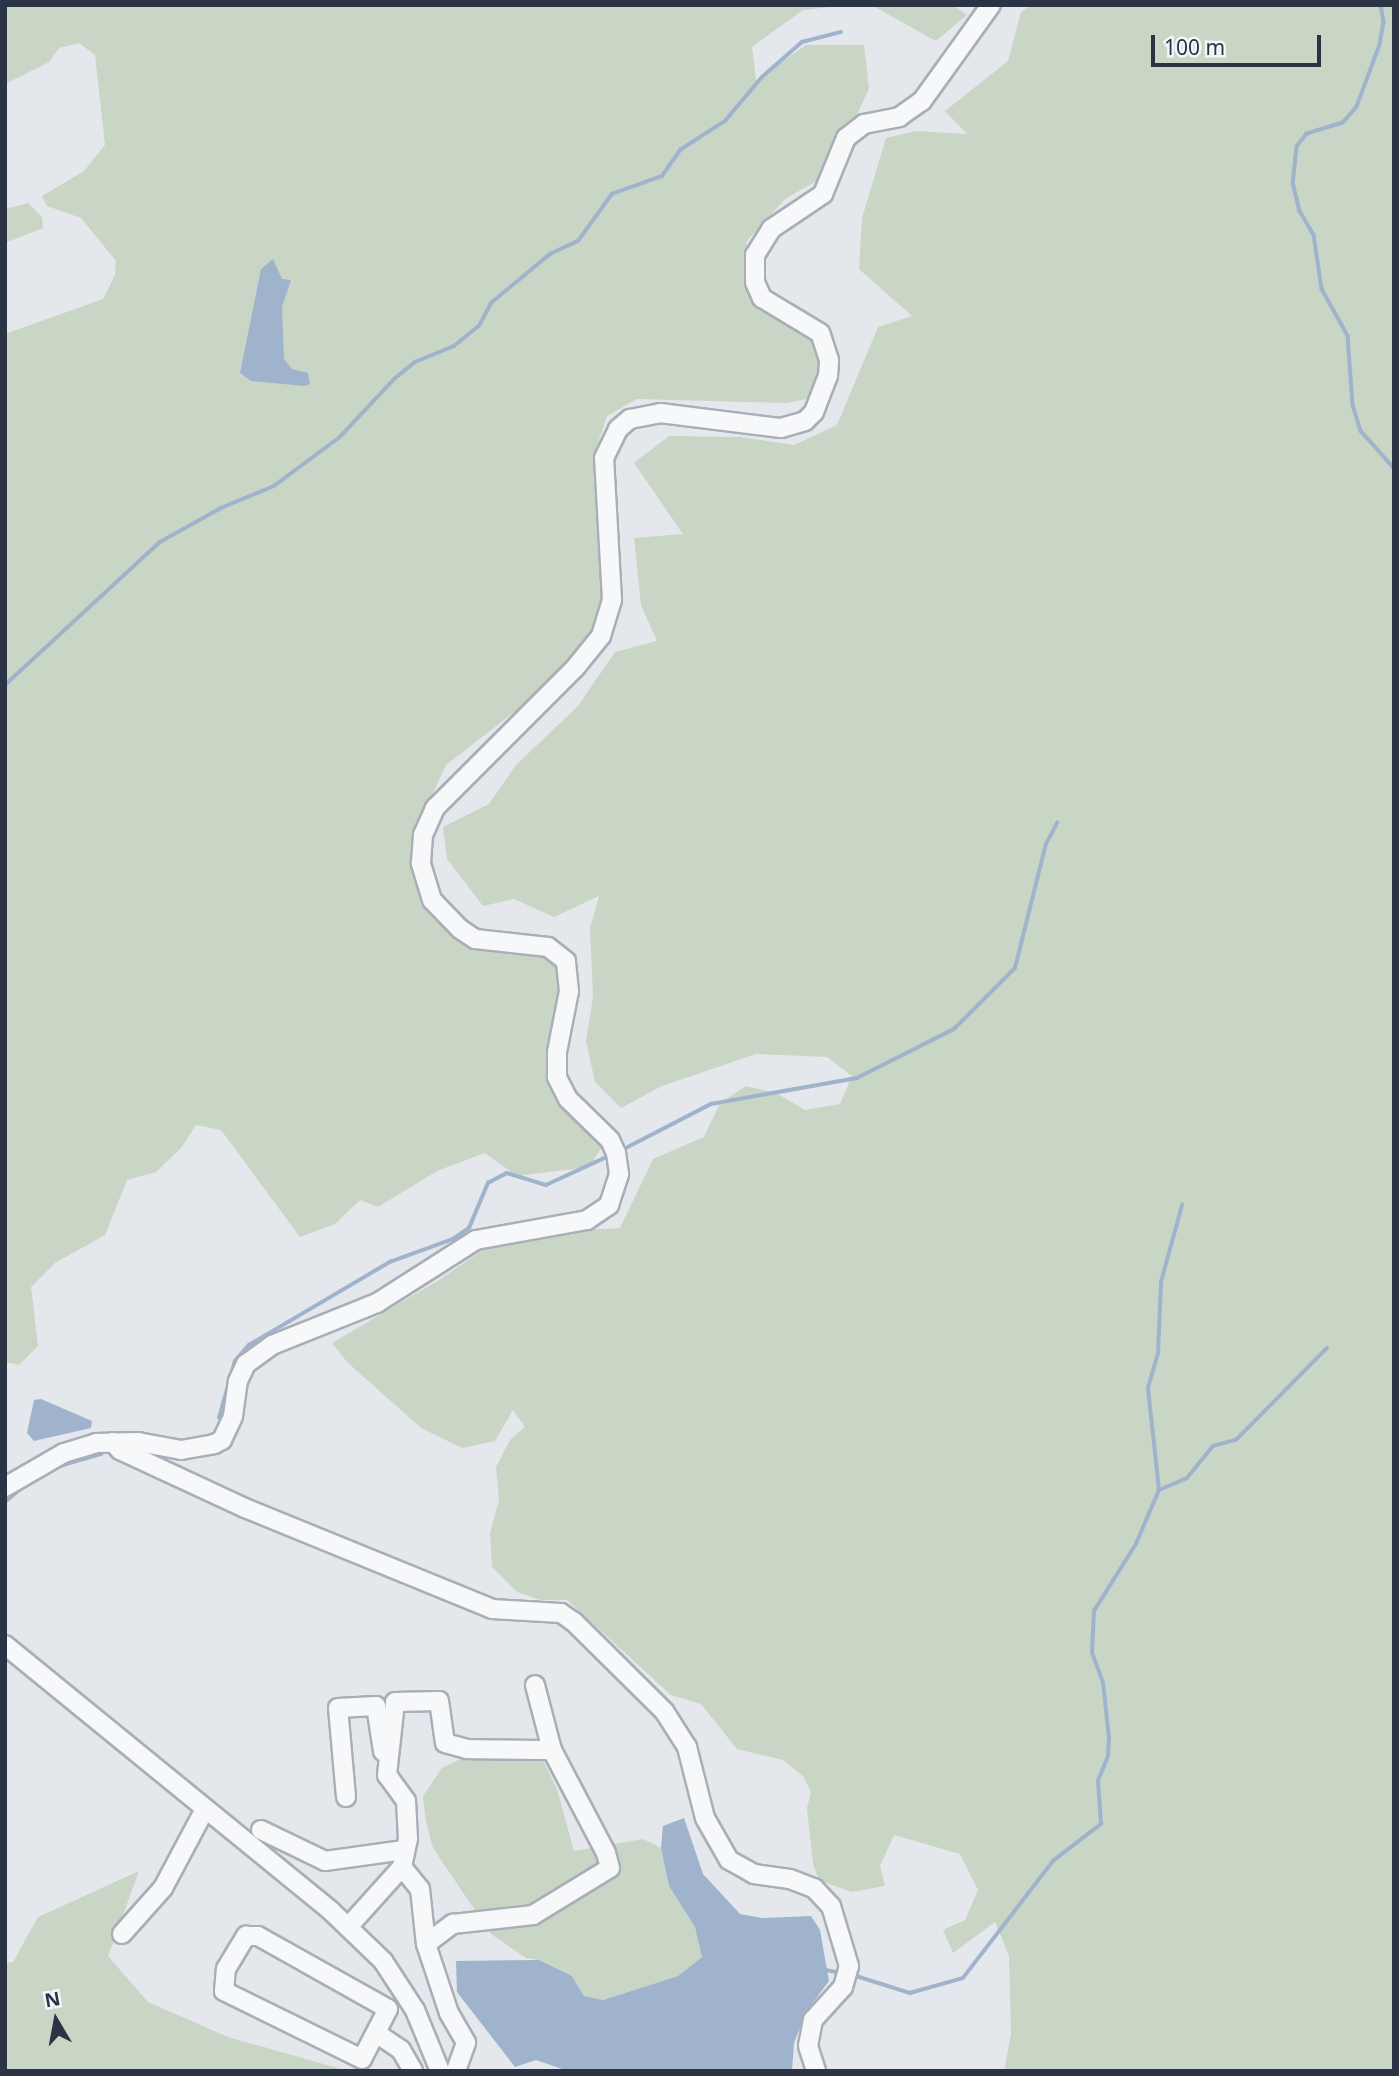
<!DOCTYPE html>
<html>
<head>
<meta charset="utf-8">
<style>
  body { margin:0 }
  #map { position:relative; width:1399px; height:2076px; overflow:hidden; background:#e4e7ec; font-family:"Noto Sans",sans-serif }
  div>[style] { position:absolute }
  .green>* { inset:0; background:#c9d6c5 }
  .water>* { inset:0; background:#9fb4cc }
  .stream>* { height:3.5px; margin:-1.75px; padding:0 1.75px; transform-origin:1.75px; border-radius:1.75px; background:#9fb4cc }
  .roads { filter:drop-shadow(2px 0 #a9aeb7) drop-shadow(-2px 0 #a9aeb7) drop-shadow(0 2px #a9aeb7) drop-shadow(0 -2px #a9aeb7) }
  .minor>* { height:18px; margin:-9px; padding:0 9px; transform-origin:9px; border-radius:9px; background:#f7f8fa }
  span { translate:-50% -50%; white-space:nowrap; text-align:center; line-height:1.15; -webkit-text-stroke:5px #f4f6f9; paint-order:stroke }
  .frame { position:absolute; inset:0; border:7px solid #2b3445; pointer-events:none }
  .north { position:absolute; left:21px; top:1985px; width:70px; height:70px; -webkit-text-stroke:5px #f4f6f9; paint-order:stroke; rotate:350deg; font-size:19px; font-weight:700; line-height:28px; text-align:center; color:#2b3445 }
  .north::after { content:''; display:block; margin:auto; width:24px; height:32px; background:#2b3445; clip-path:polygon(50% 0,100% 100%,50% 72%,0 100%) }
  .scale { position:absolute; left:1151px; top:35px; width:170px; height:32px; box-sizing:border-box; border:4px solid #2b3445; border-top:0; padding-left:9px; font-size:21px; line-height:24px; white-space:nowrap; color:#2b3445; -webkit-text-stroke:5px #f4f6f9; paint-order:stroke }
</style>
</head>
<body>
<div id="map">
  <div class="green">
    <div style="clip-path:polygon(5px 5px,848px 5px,803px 10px,752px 47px,756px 80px,806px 45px,864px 45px,869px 89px,829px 174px,785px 199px,746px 242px,757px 291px,820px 333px,825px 367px,815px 397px,787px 403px,637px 399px,607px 416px,595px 452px,607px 600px,592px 629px,541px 691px,446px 765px,425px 810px,416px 865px,476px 944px,555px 956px,572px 974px,563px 1086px,608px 1138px,589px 1167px,517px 1176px,485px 1153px,437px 1171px,378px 1207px,360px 1200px,335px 1224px,300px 1237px,221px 1130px,196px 1125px,181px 1148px,156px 1172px,127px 1180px,105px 1235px,55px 1263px,31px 1287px,38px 1346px,19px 1365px,5px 1362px,5px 334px,103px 299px,115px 275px,116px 261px,81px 218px,47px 206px,42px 196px,84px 171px,105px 145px,95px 55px,79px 43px,59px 48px,49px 62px,5px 84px)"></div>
    <div style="clip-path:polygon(871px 5px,953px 5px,967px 15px,936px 41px)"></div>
    <div style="clip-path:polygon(1031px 5px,1394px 5px,1394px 2071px,1004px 2071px,1011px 2034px,1009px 1956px,995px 1922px,953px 1953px,943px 1930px,965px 1920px,978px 1890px,960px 1854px,894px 1835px,880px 1866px,885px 1886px,851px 1892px,819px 1880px,813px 1864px,807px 1808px,811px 1792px,803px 1776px,783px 1760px,737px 1749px,701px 1704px,671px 1695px,567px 1600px,541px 1600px,517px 1592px,492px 1567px,490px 1533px,499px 1500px,496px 1467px,510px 1440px,525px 1427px,513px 1410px,495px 1441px,462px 1448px,421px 1428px,347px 1362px,332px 1343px,439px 1280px,505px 1235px,620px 1228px,653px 1159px,704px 1137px,720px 1103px,746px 1086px,776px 1093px,805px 1110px,840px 1104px,852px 1076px,827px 1057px,756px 1054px,662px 1086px,621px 1108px,595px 1082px,586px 1041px,593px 997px,590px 928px,599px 896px,554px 917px,514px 899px,483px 906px,447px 859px,443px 827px,489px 804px,516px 765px,578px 706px,615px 652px,657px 641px,641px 605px,634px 538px,683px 534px,634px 463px,669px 436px,740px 437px,794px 445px,837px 425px,878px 327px,912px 316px,859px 269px,862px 218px,886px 138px,916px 131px,967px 134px,945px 111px,1008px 61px,1021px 12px)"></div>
    <div style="clip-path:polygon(28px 203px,42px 217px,43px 228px,5px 243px,5px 209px)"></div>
    <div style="clip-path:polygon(471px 1754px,541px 1756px,557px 1789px,574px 1851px,643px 1839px,661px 1848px,669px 1886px,695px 1927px,703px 1957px,678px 1976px,603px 2000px,584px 1996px,572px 1976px,539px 1960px,526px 1958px,491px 1934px,433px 1848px,426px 1822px,423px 1796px,442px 1768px)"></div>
    <div style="clip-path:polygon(139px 1871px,108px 1956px,148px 2002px,228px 2037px,348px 2071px,5px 2071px,5px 1963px,13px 1962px,38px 1917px)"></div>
  </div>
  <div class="water">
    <div style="clip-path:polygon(273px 259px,282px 279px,291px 280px,282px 307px,284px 359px,292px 369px,308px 373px,310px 384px,304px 386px,251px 381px,240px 373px,261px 269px)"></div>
    <div style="clip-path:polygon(41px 1399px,92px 1421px,91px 1428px,34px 1441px,27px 1433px,34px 1400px)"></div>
    <div style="clip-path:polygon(684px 1818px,703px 1874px,740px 1914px,762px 1918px,811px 1916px,820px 1930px,829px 1981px,806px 2012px,794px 2043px,792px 2071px,568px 2071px,536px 2060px,515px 2067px,457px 1992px,456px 1961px,539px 1960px,572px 1976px,584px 1996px,603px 2000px,678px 1976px,702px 1957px,695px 1927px,669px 1886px,661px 1848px,663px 1826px)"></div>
  </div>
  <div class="stream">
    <div style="left:1381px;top:5px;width:17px;rotate:80deg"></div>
    <div style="left:1384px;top:22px;width:23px;rotate:100deg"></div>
    <div style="left:1380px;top:45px;width:66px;rotate:110.4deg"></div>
    <div style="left:1357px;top:107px;width:21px;rotate:131deg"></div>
    <div style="left:1343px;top:123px;width:38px;rotate:163deg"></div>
    <div style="left:1307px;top:134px;width:16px;rotate:128deg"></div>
    <div style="left:1297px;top:147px;width:36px;rotate:96deg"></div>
    <div style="left:1293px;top:183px;width:29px;rotate:76deg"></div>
    <div style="left:1300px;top:211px;width:28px;rotate:60deg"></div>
    <div style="left:1314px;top:235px;width:55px;rotate:81.6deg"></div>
    <div style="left:1322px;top:289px;width:54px;rotate:61deg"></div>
    <div style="left:1348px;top:336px;width:69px;rotate:85.9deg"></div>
    <div style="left:1353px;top:405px;width:27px;rotate:73deg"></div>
    <div style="left:1361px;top:431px;width:50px;rotate:48.3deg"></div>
    <div style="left:5px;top:685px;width:211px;rotate:-42.7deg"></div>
    <div style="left:160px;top:542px;width:70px;rotate:-29.1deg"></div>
    <div style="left:221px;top:508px;width:57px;rotate:-22.5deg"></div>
    <div style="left:274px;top:486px;width:82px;rotate:-36.6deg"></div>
    <div style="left:340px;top:437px;width:79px;rotate:-47deg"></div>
    <div style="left:394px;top:379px;width:27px;rotate:-39deg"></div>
    <div style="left:415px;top:362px;width:42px;rotate:-22.3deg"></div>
    <div style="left:454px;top:346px;width:32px;rotate:-39deg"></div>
    <div style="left:479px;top:326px;width:26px;rotate:-62deg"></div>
    <div style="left:491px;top:303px;width:77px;rotate:-39.7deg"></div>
    <div style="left:550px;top:254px;width:31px;rotate:-25deg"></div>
    <div style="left:578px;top:241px;width:58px;rotate:-54.1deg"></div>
    <div style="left:612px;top:194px;width:53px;rotate:-19.8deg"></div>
    <div style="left:662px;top:176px;width:32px;rotate:-55deg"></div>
    <div style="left:680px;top:150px;width:54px;rotate:-32.8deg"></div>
    <div style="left:725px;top:121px;width:57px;rotate:-49.9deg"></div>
    <div style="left:762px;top:77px;width:53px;rotate:-41.2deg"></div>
    <div style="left:802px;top:42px;width:40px;rotate:-14.4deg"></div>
    <div style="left:622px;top:1150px;width:100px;rotate:-27.3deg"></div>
    <div style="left:711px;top:1104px;width:148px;rotate:-10.1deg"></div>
    <div style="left:857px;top:1078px;width:109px;rotate:-26.8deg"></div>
    <div style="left:954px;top:1029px;width:86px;rotate:-45deg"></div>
    <div style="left:1015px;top:968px;width:128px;rotate:-76deg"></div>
    <div style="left:1046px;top:844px;width:24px;rotate:-62deg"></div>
    <div style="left:219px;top:1418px;width:59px;rotate:-74.3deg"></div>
    <div style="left:235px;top:1361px;width:21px;rotate:-49deg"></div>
    <div style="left:249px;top:1345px;width:164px;rotate:-30.5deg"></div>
    <div style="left:390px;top:1262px;width:67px;rotate:-20.1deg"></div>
    <div style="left:453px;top:1239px;width:19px;rotate:-35deg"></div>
    <div style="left:469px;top:1228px;width:49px;rotate:-67.1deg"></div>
    <div style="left:488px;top:1183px;width:21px;rotate:-28deg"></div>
    <div style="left:507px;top:1173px;width:41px;rotate:17.1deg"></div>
    <div style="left:546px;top:1185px;width:69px;rotate:-24.7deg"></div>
    <div style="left:163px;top:1438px;width:23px;rotate:7deg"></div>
    <div style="left:56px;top:1467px;width:47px;rotate:-16.1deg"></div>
    <div style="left:1159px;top:1490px;width:103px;rotate:-96.2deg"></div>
    <div style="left:1148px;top:1388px;width:35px;rotate:-74deg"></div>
    <div style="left:1158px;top:1354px;width:72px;rotate:-87.6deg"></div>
    <div style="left:1161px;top:1282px;width:80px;rotate:-74.7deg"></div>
    <div style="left:5px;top:1502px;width:26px;rotate:-40deg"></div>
    <div style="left:825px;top:1970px;width:17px;rotate:10deg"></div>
    <div style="left:853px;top:1975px;width:60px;rotate:17.5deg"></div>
    <div style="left:910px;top:1993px;width:55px;rotate:-15.8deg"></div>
    <div style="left:963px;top:1978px;width:148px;rotate:-52.4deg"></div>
    <div style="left:1053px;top:1861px;width:61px;rotate:-37.6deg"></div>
    <div style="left:1101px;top:1824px;width:43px;rotate:-94deg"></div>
    <div style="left:1098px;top:1781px;width:27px;rotate:-68deg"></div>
    <div style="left:1108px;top:1756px;width:18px;rotate:-87deg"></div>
    <div style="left:1109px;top:1738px;width:55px;rotate:-96.2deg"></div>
    <div style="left:1103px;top:1683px;width:32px;rotate:-110deg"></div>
    <div style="left:1092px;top:1653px;width:42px;rotate:-87.3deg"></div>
    <div style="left:1094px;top:1611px;width:79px;rotate:-57.9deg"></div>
    <div style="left:1136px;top:1544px;width:59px;rotate:-66.9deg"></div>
    <div style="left:1159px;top:1490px;width:30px;rotate:-23deg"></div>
    <div style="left:1187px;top:1478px;width:41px;rotate:-50.9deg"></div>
    <div style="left:1213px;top:1446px;width:24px;rotate:-15deg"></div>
    <div style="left:1236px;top:1440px;width:129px;rotate:-45.3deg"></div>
  </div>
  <div class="roads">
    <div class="minor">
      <div style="left:113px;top:1442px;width:11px;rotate:49deg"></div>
      <div style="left:120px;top:1450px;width:138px;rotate:24.9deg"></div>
      <div style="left:245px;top:1508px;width:267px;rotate:22.2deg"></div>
      <div style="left:492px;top:1609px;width:69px;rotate:3.3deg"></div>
      <div style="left:561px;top:1613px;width:16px;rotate:35deg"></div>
      <div style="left:574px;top:1622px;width:127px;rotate:44.7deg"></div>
      <div style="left:664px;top:1711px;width:43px;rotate:57.4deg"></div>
      <div style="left:687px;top:1747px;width:73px;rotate:75.8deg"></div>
      <div style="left:705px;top:1818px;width:48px;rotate:60.3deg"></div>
      <div style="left:729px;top:1860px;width:29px;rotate:29deg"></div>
      <div style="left:754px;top:1874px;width:36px;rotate:8deg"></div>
      <div style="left:790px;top:1879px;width:26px;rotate:21deg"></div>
      <div style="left:814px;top:1888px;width:25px;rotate:47deg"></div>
      <div style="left:831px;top:1906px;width:63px;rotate:73.3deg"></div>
      <div style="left:849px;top:1966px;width:22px;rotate:106deg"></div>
      <div style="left:843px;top:1987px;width:45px;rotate:132.3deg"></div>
      <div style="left:813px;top:2020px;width:26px;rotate:101deg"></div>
      <div style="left:808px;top:2046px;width:26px;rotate:72deg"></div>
      <div style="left:5px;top:1487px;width:68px;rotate:-30deg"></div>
      <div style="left:64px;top:1453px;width:34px;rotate:-17deg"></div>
      <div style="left:96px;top:1443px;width:42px;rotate:-1.4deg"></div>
      <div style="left:138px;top:1442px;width:44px;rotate:10.5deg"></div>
      <div style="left:181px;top:1450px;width:34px;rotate:-10deg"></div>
      <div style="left:214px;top:1444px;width:9px;rotate:-27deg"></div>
      <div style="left:222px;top:1440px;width:26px;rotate:-65deg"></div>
      <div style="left:233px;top:1416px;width:35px;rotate:-82deg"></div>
      <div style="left:238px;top:1381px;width:19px;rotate:-65deg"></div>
      <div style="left:246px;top:1364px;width:32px;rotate:-36deg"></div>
      <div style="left:272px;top:1345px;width:113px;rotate:-21.8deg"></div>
      <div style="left:377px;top:1303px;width:117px;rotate:-32.5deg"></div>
      <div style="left:476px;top:1240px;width:113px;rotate:-10.2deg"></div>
      <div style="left:587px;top:1220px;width:27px;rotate:-34deg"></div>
      <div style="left:609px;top:1205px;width:33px;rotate:-72deg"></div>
      <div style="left:619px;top:1174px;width:21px;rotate:-98deg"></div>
      <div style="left:616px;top:1153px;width:14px;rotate:-115deg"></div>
      <div style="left:610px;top:1140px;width:59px;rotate:-135.7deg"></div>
      <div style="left:568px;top:1099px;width:25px;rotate:-117deg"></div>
      <div style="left:557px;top:1077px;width:25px;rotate:-90deg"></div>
      <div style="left:557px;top:1052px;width:62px;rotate:-78.9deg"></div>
      <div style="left:569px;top:991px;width:30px;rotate:-96deg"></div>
      <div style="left:566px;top:961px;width:23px;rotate:-142deg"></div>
      <div style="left:548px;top:947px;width:73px;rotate:-173.7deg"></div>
      <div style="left:475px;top:939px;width:18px;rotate:-146deg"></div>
      <div style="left:460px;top:929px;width:40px;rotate:-134deg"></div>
      <div style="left:432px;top:900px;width:39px;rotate:-107deg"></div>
      <div style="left:421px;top:863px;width:28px;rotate:-86deg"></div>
      <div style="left:423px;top:835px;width:30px;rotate:-66deg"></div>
      <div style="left:435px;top:808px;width:198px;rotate:-45deg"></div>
      <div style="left:575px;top:668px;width:41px;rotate:-50.9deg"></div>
      <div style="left:601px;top:636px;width:38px;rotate:-73deg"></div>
      <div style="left:612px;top:600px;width:142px;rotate:-93.2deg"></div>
      <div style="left:604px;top:458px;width:32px;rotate:-64deg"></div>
      <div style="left:618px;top:429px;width:16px;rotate:-40deg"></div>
      <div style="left:630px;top:419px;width:31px;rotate:-11deg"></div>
      <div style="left:660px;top:413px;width:122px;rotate:7.1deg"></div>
      <div style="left:781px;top:428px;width:25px;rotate:-16deg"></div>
      <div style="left:805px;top:421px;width:13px;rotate:-45deg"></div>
      <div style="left:814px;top:412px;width:39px;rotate:-69deg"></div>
      <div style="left:828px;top:376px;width:16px;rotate:-86deg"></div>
      <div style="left:829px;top:360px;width:28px;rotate:-108deg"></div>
      <div style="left:820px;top:333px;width:68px;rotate:-148.9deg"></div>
      <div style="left:762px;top:298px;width:17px;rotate:-114deg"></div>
      <div style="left:755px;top:282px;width:27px;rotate:-90deg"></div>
      <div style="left:755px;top:255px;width:31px;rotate:-58deg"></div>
      <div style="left:771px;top:229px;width:63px;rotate:-33.9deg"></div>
      <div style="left:823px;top:194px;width:61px;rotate:-67.7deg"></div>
      <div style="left:846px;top:138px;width:23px;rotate:-38deg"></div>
      <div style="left:864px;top:124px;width:36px;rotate:-11deg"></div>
      <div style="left:899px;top:117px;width:28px;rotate:-35deg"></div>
      <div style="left:922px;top:101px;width:118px;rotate:-54.3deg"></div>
      <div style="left:5px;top:1645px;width:419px;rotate:39.2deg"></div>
      <div style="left:330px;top:1910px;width:74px;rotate:43.9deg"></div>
      <div style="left:383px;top:1961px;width:59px;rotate:56.9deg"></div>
      <div style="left:415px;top:2010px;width:66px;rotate:67.7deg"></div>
      <div style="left:346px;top:1797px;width:89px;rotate:-95.1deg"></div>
      <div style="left:338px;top:1708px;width:38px;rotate:-3deg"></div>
      <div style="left:376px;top:1706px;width:46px;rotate:81.2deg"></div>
      <div style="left:261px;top:1830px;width:71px;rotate:25.8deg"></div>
      <div style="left:325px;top:1861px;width:80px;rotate:-7.9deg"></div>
      <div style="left:402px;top:1867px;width:28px;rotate:51deg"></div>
      <div style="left:420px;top:1889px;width:55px;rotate:83.8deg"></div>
      <div style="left:426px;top:1944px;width:73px;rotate:71.6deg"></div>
      <div style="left:449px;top:2013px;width:34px;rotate:60deg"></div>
      <div style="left:466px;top:2043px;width:30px;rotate:110deg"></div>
      <div style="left:348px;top:1927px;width:81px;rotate:-48deg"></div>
      <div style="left:402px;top:1867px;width:29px;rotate:-78deg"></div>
      <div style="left:408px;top:1839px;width:38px;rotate:-93deg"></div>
      <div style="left:406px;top:1801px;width:32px;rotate:-126deg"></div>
      <div style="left:387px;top:1775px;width:73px;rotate:-83.7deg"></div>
      <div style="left:395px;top:1702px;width:44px;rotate:-1.3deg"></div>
      <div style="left:439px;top:1701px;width:42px;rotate:81.9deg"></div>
      <div style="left:445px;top:1743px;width:23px;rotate:15deg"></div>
      <div style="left:467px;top:1749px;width:85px;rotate:0.7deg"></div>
      <div style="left:122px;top:1934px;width:62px;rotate:-48.3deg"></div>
      <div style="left:163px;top:1888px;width:89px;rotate:-62deg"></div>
      <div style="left:246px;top:1936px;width:12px"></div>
      <div style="left:258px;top:1936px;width:149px;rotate:29.3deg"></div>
      <div style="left:388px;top:2009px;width:56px;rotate:117.5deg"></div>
      <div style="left:362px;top:2059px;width:154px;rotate:-153.8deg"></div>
      <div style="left:224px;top:1991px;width:22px;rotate:-85deg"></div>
      <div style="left:226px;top:1969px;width:39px;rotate:-59deg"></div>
      <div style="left:426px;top:1944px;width:34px;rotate:-37deg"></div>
      <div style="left:453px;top:1924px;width:81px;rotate:-6.4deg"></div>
      <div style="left:533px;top:1915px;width:90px;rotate:-31.4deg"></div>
      <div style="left:610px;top:1868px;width:16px;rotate:-105deg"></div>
      <div style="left:606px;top:1853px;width:116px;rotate:-117.7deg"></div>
      <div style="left:552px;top:1750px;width:67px;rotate:-104.7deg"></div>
      <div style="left:376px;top:2033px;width:30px;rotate:34deg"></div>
      <div style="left:401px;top:2050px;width:24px;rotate:60deg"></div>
    </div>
  </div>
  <div class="frame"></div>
  <div class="north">N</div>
  <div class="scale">100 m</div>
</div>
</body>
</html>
